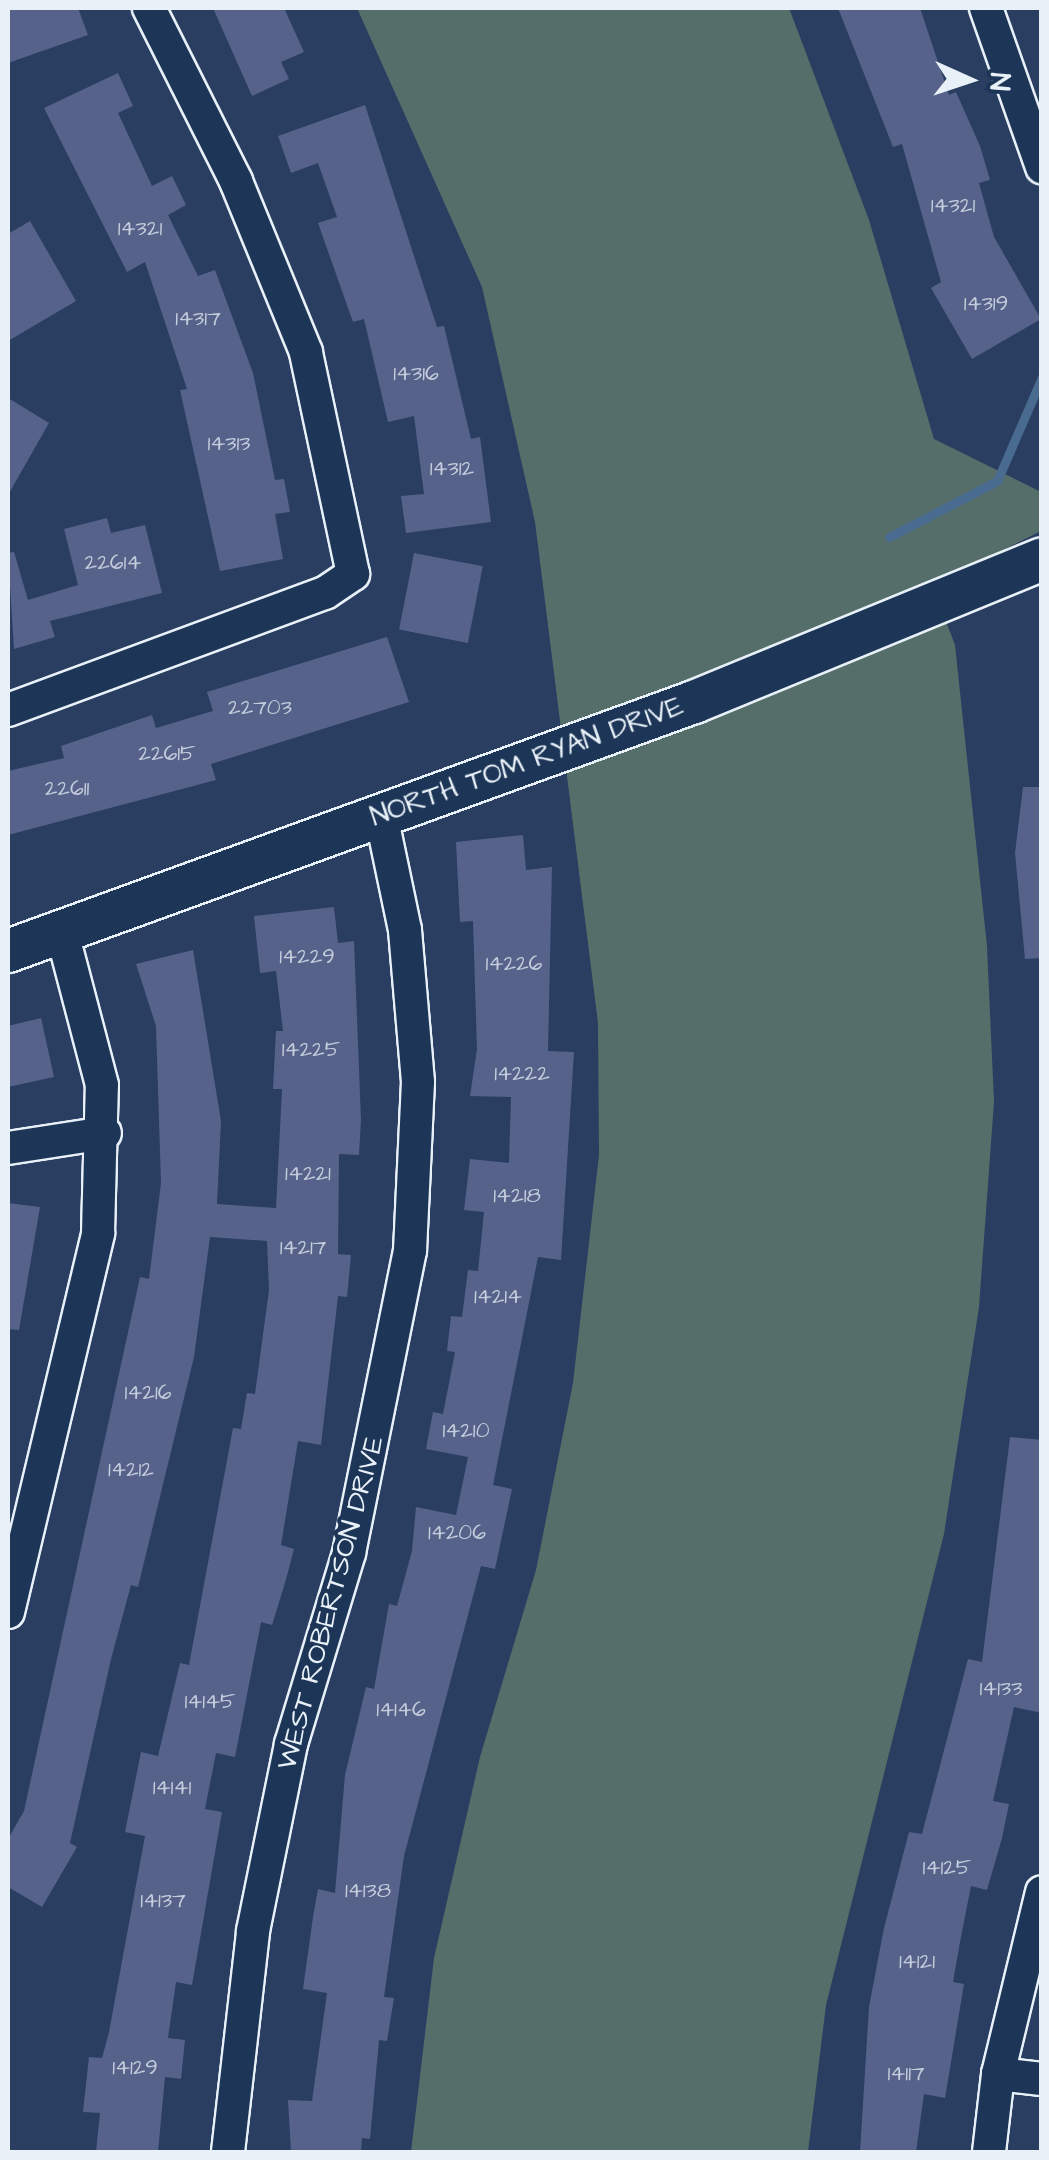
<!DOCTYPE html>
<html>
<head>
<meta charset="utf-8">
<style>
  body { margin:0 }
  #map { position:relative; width:1049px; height:2160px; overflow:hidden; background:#293e61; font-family:"Architects Daughter",sans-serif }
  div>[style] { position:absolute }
  .green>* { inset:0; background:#566e6a }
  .stream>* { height:9px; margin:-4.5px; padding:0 4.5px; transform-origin:4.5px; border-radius:4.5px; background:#496b90 }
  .building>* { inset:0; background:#57628a; transform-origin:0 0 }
  .roads { filter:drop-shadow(2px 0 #e8f1f8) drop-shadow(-2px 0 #e8f1f8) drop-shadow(0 2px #e8f1f8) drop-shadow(0 -2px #e8f1f8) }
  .minor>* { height:32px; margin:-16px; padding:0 16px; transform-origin:16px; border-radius:16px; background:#1d3557 }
  .tertiary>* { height:42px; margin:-21px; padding:0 21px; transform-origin:21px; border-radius:21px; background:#1d3557 }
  span { translate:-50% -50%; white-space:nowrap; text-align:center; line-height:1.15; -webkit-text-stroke:8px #1d3557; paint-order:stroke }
  .number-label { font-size:22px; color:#c4cddc }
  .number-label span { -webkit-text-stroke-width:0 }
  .street-label { font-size:28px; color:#e8f1f8 }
  .frame { position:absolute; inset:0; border:10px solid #e8f1f8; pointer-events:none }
  .north { position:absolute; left:919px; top:30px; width:100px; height:100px; -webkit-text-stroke:8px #1d3557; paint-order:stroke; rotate:93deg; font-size:28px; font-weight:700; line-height:40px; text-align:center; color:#e8f1f8 }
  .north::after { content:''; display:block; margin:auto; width:35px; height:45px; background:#e8f1f8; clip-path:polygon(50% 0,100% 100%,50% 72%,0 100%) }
</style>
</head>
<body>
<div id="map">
  <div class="green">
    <div style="clip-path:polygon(357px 8px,789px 8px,869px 220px,934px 439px,1041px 492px,1041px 531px,932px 585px,955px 645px,987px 946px,994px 1102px,979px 1307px,944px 1534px,826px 2005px,808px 2152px,411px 2152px,434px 1958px,480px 1757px,536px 1570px,573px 1383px,599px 1155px,598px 1023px,535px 522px,482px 287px)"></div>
  </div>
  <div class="stream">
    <div style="left:889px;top:537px;width:122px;rotate:-27.4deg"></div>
    <div style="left:997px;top:481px;width:113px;rotate:-66.6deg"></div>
  </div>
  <div class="building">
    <div style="clip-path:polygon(8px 8px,78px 8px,88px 35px,8px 63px)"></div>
    <div style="clip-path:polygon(213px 8px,284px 8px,304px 52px,281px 62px,289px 79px,252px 96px)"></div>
    <div style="clip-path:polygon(838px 8px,920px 8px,949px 95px,956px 92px,980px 146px,990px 180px,979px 183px,994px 237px,1041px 319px,972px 359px,931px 288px,941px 282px,902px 144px,893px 147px)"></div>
    <div style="clip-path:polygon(118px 73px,133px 106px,118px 113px,152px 186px,172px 176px,186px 205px,168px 215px,198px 276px,215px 270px,253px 373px,275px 480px,284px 479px,290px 512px,275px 514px,283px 559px,220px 571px,180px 390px,187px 389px,145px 262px,127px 272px,44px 108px)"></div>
    <div style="clip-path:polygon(365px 105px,437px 327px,444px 326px,471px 439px,480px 437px,491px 522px,406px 533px,401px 496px,424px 494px,414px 416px,388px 422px,364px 319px,353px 322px,318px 223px,337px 217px,318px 163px,291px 173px,278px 136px)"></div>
    <div style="clip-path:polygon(30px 221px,76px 301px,8px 341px,8px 234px)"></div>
    <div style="clip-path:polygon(8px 398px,49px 423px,8px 495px)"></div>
    <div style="clip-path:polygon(107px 518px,111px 533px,145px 525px,162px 593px,50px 621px,55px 637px,14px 649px,8px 553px,14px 552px,28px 600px,78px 585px,64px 529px)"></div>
    <div style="left:414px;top:553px;width:70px;height:78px;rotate:11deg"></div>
    <div style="clip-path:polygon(387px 637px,409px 702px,211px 764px,216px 780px,8px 835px,8px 771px,64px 758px,61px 746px,152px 715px,156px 728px,213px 711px,207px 692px)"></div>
    <div style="clip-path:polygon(1023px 787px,1042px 787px,1042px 958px,1025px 959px,1015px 853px)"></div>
    <div style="clip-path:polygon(523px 835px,526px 870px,552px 867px,548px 1051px,574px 1052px,561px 1260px,538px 1257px,493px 1485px,512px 1489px,495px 1569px,481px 1566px,404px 1856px,384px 1997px,394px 1998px,387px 2041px,379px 2040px,370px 2139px,362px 2138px,361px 2152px,291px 2152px,288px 2100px,312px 2101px,327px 1993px,303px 1989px,313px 1917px,318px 1889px,335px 1893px,345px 1775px,366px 1687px,374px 1689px,389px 1604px,397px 1606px,412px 1551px,416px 1507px,456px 1515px,468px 1457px,426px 1449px,433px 1412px,443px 1414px,455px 1352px,447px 1351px,451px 1316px,462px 1317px,468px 1270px,478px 1271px,484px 1212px,464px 1210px,470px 1159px,509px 1163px,511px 1097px,470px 1096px,477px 1049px,473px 921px,460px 922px,456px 842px)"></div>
    <div style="clip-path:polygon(334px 907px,338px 943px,354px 941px,361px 1120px,359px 1155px,339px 1154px,338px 1254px,351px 1255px,347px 1297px,338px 1296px,321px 1445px,298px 1441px,281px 1545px,294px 1549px,285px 1583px,272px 1625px,261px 1622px,235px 1757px,216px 1753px,205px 1809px,222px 1812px,192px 1985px,176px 1982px,168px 2038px,185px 2040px,181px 2079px,165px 2077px,158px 2152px,96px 2152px,100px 2113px,83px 2112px,89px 2057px,102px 2058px,109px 2032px,145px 1836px,125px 1832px,141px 1752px,158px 1756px,180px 1663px,189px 1665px,233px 1428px,241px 1429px,247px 1393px,255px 1394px,269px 1290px,267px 1241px,210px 1237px,194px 1357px,138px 1587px,131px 1585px,111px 1659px,70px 1843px,77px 1847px,42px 1907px,8px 1887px,8px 1839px,24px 1811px,140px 1277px,149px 1279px,161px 1183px,156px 1026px,136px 964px,193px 950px,221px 1121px,217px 1204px,276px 1208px,282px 1089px,273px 1089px,276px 1031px,283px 1031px,276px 971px,260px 973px,254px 916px)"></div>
    <div style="clip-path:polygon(41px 1018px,54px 1077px,8px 1087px,8px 1026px)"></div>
    <div style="clip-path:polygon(8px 1203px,40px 1207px,19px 1330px,8px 1329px)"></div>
    <div style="clip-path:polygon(1010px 1437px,1042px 1440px,1042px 1713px,1014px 1707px,993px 1801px,1009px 1804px,1002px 1838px,987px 1890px,971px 1886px,960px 1942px,953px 1982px,964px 1984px,945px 2098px,924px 2094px,916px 2152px,860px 2152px,869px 2007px,884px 1928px,909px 1832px,922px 1834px,968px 1659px,982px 1662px)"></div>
  </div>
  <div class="roads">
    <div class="minor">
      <div style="left:986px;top:8px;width:169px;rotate:70.6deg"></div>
      <div style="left:8px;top:710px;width:338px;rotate:-20.3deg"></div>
      <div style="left:325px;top:593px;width:34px;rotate:-34deg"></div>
      <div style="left:353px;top:574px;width:227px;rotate:-102deg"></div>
      <div style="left:306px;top:352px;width:185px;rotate:-112.3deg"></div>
      <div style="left:236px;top:181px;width:194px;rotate:-116.7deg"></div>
      <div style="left:8px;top:1148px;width:98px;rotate:-8.8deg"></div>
      <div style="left:8px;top:1612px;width:390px;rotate:-76.6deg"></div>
      <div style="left:98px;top:1233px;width:148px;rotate:-88.5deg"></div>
      <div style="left:102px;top:1085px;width:154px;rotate:-104.7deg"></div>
      <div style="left:998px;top:2074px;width:44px;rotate:6.5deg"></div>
      <div style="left:228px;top:2152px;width:222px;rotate:-83.5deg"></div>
      <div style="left:253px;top:1931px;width:191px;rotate:-78.5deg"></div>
      <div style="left:291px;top:1744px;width:200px;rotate:-73.1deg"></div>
      <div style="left:349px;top:1553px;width:308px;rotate:-78.6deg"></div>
      <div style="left:410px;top:1251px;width:169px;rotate:-87.3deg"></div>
      <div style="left:418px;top:1082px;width:153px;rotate:-94.9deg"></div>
      <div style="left:405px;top:930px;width:117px;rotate:-101.8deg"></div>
      <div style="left:989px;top:2152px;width:79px;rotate:-83.4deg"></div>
      <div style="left:998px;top:2074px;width:187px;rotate:-76.4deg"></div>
    </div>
    <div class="tertiary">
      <div style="left:8px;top:951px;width:730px;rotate:-19.95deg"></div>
      <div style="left:694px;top:702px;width:376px;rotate:-22.3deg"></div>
    </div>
  </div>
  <div class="number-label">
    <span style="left:953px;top:206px">14321</span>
    <span style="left:140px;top:229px">14321</span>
    <span style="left:986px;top:304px">14319</span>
    <span style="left:198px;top:319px">14317</span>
    <span style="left:416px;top:374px">14316</span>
    <span style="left:229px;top:444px">14313</span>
    <span style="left:452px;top:469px">14312</span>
    <span style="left:113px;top:563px">22614</span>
    <span style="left:260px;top:708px">22703</span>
    <span style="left:167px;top:754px">22615</span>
    <span style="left:67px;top:789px">22611</span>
    <span style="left:307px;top:957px">14229</span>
    <span style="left:514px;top:964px">14226</span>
    <span style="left:311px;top:1050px">14225</span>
    <span style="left:522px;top:1074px">14222</span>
    <span style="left:308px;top:1174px">14221</span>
    <span style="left:517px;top:1196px">14218</span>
    <span style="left:303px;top:1248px">14217</span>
    <span style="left:498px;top:1297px">14214</span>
    <span style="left:148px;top:1393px">14216</span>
    <span style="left:466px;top:1431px">14210</span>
    <span style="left:131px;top:1470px">14212</span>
    <span style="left:457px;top:1533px">14206</span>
    <span style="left:1001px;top:1689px">14133</span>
    <span style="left:210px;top:1702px">14145</span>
    <span style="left:401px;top:1710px">14146</span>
    <span style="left:172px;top:1788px">14141</span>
    <span style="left:947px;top:1868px">14125</span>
    <span style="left:368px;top:1891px">14138</span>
    <span style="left:163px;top:1901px">14137</span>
    <span style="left:917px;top:1962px">14121</span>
    <span style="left:135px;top:2068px">14129</span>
    <span style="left:906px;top:2074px">14117</span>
  </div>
  <div class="street-label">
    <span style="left:527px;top:762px;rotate:-20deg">NORTH TOM RYAN DRIVE</span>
    <span style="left:331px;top:1603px;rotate:-75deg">WEST ROBERTSON DRIVE</span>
  </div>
  <div class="frame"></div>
  <div class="north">N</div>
</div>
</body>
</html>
